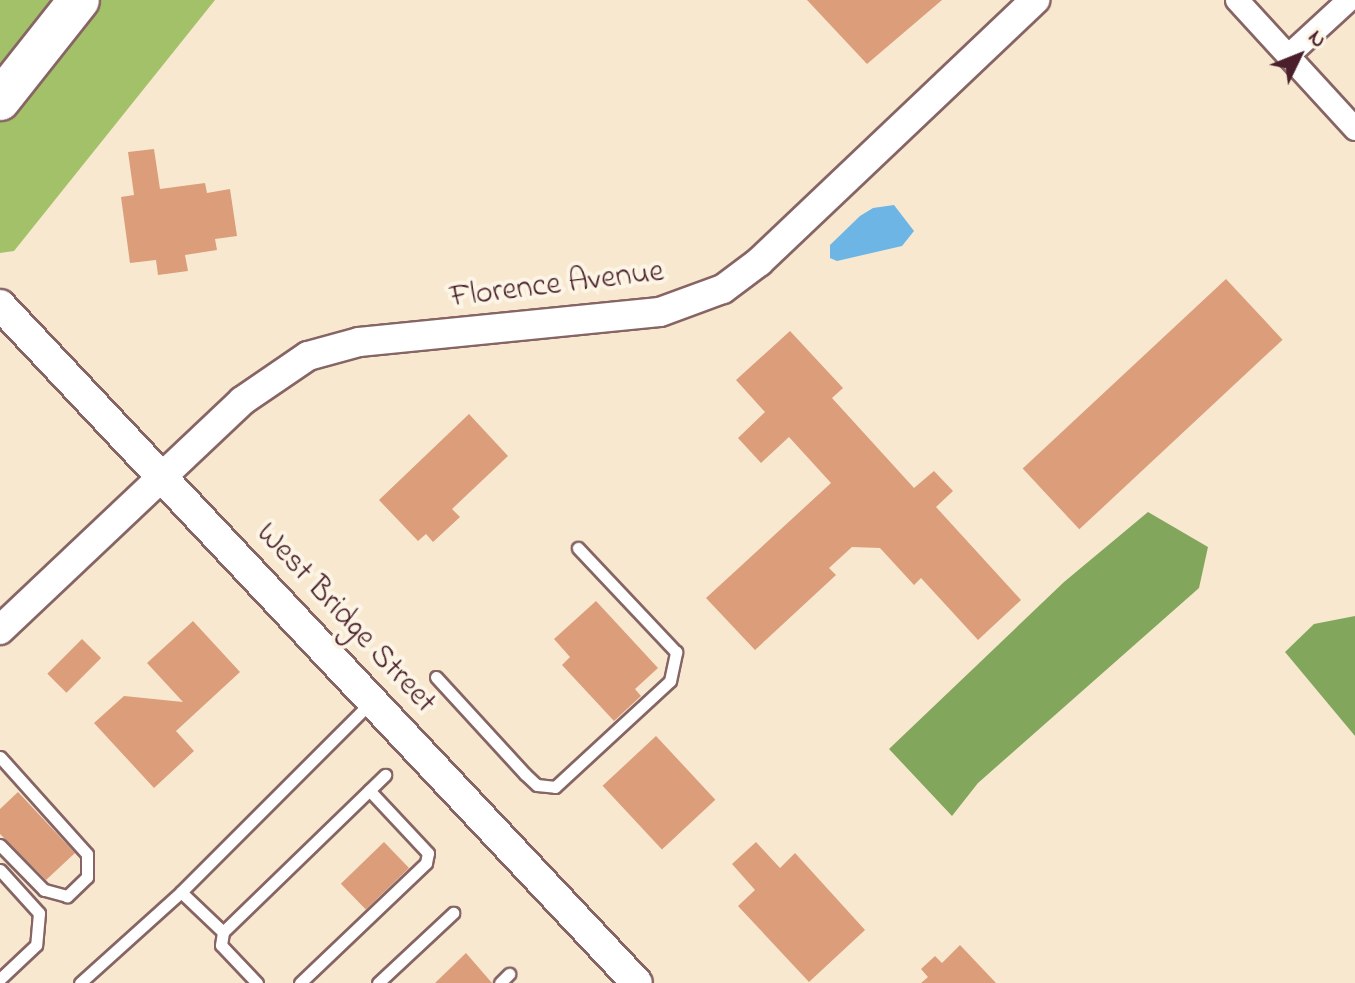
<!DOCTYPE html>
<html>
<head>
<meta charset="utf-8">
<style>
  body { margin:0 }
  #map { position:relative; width:1355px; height:983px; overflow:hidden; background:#f8e8d0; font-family:"Indie Flower",sans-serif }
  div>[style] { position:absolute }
  .green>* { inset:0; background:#a3c168 }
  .forest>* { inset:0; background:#82a75c }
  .water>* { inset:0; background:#6db5e4 }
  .building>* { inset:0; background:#dc9d7b; transform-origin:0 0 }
  .roads { filter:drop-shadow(2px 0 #876565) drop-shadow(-2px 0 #876565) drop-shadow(0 2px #876565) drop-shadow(0 -2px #876565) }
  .service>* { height:11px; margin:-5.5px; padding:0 5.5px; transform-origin:5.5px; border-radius:5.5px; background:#fff }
  .minor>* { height:22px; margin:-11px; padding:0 11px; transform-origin:11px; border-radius:11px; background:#fff }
  .tertiary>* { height:28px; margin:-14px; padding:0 14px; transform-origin:14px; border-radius:14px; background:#fff }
  .secondary>* { height:30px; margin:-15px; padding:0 15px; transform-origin:15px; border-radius:15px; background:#fff }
  .motorway>* { height:40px; margin:-20px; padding:0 20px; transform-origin:20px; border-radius:20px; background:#fff }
  span { translate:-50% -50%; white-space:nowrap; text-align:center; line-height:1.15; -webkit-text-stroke:8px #fcf5e5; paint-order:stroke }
  .street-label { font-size:32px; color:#4a1f2b }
  .north { position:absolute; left:1259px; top:16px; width:80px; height:80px; -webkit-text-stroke:6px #fcf5e5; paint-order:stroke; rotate:47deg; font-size:22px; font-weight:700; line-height:32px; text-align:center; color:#4a1f2b }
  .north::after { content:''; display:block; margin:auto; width:28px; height:36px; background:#4a1f2b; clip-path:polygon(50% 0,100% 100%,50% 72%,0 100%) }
</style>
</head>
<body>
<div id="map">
  <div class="green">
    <div style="clip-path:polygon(0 0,215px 0,14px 251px,0 253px)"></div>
  </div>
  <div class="forest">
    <div style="clip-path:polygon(1148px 512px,1208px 547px,1199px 588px,978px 783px,952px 816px,889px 749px,1064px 582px)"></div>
    <div style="clip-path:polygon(1355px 616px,1355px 736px,1285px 652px,1314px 624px)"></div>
  </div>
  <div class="water">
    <div style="clip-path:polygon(894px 205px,914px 231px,902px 246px,837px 261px,830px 258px,830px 245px,860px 216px,873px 208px)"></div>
  </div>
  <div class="building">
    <div style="clip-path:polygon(807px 0,942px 0,867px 64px)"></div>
    <div style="clip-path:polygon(154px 149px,160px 189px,205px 183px,207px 193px,230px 189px,237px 236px,215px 239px,217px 250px,185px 255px,188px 271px,158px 275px,156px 260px,130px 263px,121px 197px,134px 195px,128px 152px)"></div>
    <div style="left:1226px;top:279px;width:83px;height:278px;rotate:47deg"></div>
    <div style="clip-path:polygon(790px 331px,843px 388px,832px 398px,914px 488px,934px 471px,953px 491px,936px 507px,1021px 600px,978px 640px,921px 578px,914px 585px,880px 548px,852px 547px,829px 568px,836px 575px,755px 650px,706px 598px,831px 483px,789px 437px,761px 463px,738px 438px,765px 412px,736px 380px)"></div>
    <div style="clip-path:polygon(469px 414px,508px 456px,452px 509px,460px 517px,433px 542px,426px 534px,418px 541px,379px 500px)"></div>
    <div style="clip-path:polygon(596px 601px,658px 668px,635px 689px,641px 696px,614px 721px,562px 665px,570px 657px,554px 639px)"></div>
    <div style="clip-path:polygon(193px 621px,240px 672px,176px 731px,194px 751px,154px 788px,94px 723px,124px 696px,183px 702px,147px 663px)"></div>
    <div style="left:82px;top:639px;width:27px;height:49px;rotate:45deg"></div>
    <div style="left:656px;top:736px;width:87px;height:73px;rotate:47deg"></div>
    <div style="clip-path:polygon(18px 792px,75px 853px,46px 880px,0 834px,0 809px)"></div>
    <div style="left:384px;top:842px;width:36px;height:60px;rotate:46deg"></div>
    <div style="clip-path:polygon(756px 842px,780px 868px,795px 853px,865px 930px,809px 982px,738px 906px,755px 890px,732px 864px)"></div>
    <div style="clip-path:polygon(960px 945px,996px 983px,921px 983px,928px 977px,921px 969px,935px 956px,942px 963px)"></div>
    <div style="clip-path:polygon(466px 953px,492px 983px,435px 983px)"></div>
  </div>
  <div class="roads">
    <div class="service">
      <div style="left:436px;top:677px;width:132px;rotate:47.5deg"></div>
      <div style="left:525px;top:774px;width:16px;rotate:43deg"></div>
      <div style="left:537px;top:785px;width:18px;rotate:6deg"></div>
      <div style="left:555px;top:787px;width:156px;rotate:-42.7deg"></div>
      <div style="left:670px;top:681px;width:30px;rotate:-78deg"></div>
      <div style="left:676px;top:652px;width:143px;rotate:-133.3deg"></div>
      <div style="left:0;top:757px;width:130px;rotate:48.1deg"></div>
      <div style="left:87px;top:854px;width:23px;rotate:90deg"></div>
      <div style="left:87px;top:877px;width:28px;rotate:136deg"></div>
      <div style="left:67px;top:896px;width:24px;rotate:-165deg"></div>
      <div style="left:44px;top:890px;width:63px;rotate:-134.4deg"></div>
      <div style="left:0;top:870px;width:58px;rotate:47.8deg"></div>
      <div style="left:39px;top:913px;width:32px;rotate:95deg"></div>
      <div style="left:36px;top:945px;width:50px;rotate:136.6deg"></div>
      <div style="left:181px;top:892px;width:58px;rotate:43.6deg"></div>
      <div style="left:80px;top:983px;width:136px;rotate:-42deg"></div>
      <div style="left:181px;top:892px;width:270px;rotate:-45deg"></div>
      <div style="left:257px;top:983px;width:52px;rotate:-133.5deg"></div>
      <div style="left:221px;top:945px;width:13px;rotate:-81deg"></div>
      <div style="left:223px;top:932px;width:226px;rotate:-44.1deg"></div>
      <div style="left:300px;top:983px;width:174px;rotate:-43.6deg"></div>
      <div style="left:426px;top:863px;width:10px;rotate:-79deg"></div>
      <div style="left:428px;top:853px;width:86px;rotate:-133.1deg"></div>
      <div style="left:378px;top:983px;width:103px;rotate:-43deg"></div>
      <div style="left:500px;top:983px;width:13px;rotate:-45deg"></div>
    </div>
    <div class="minor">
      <div style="left:1237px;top:0;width:175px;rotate:47.5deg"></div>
      <div style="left:1288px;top:56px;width:83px;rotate:-42.6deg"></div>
    </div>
    <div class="tertiary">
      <div style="left:0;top:630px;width:333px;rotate:-43.4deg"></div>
      <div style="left:242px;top:401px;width:80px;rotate:-34.3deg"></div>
      <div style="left:308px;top:356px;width:53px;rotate:-15.4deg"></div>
      <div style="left:359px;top:342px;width:302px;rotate:-5.7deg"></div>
      <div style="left:660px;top:312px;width:67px;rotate:-20.1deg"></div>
      <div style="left:723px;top:289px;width:45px;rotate:-36.9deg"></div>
      <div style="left:759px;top:262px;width:381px;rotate:-43.5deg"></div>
    </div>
    <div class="secondary">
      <div style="left:0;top:305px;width:930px;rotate:46.79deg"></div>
    </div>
    <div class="motorway">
      <div style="left:0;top:100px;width:127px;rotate:-51.7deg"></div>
    </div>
  </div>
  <div class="street-label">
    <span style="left:557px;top:286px;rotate:-7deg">Florence Avenue</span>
    <span style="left:345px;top:619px;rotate:47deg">West Bridge Street</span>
  </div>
  <div class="north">N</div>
</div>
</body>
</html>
